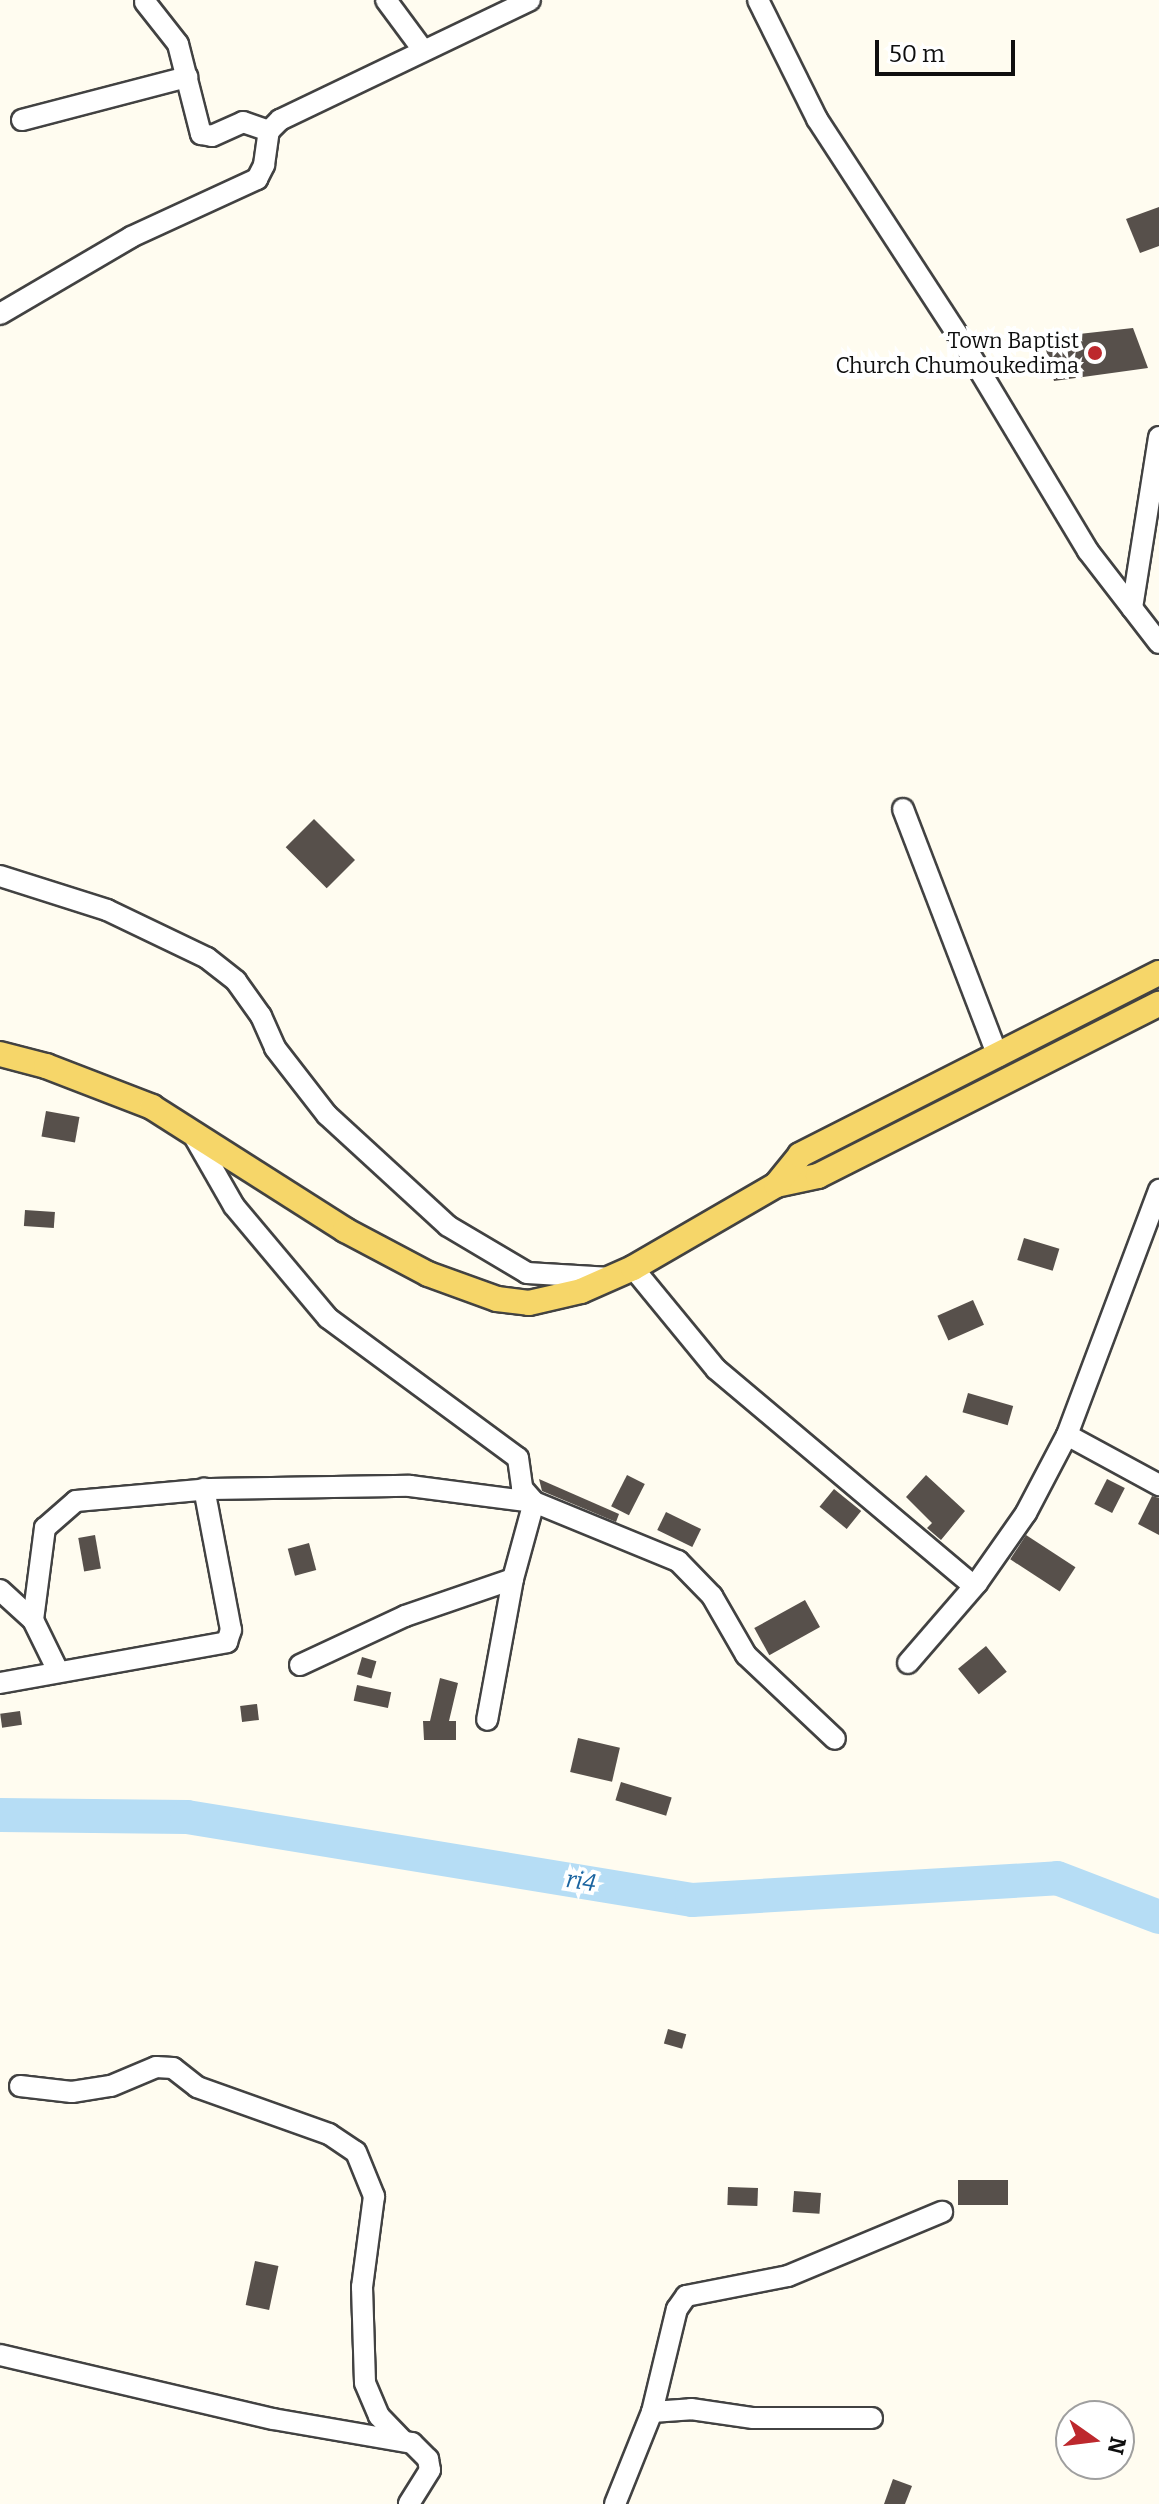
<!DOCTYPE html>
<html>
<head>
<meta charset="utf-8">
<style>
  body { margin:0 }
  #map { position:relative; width:1159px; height:2504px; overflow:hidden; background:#fffcf0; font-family:Bitter,serif }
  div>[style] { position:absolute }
  .river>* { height:34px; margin:-17px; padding:0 17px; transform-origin:17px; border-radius:17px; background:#b6ddf5 }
  .building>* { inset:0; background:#57504b; transform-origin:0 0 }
  .roads { filter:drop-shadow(2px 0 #424242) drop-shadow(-2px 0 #424242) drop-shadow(0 2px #424242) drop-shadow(0 -2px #424242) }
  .minor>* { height:20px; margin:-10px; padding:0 10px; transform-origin:10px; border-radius:10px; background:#fff }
  .major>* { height:24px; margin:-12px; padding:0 12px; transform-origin:12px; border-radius:12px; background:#f6d669 }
  .dots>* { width:22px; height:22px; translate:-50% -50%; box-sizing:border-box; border:4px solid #fff; border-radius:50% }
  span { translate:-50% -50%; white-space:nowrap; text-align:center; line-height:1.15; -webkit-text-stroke:8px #fff; paint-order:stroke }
  .poi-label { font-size:22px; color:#0f0f0f }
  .right { translate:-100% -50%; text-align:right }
  .water-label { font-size:24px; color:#19639f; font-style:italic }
  .north { position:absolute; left:1055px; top:2400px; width:80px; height:80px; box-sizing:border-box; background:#fff; border:2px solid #9f9f9f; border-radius:50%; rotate:104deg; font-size:22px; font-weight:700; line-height:32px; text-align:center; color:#0f0f0f }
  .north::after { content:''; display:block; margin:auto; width:28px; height:36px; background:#bd282d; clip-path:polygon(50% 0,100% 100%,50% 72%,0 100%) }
  .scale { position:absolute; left:875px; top:40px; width:140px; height:36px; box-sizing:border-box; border:4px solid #0f0f0f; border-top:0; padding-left:10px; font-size:24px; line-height:28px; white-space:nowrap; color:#0f0f0f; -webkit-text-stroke:6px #fff; paint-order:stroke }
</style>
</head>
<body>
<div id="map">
  <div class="river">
    <div style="left:0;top:1815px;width:187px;rotate:0.6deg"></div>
    <div style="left:187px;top:1817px;width:512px;rotate:9.33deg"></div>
    <div style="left:692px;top:1900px;width:366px;rotate:-3.4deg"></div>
    <div style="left:1057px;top:1878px;width:109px;rotate:20.9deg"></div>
  </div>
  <div class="building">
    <div style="clip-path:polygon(1159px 207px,1159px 246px,1140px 253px,1126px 219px)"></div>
    <div style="clip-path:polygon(1133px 328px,1148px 368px,1054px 381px,1043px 338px)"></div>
    <div style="left:314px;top:819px;width:58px;height:40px;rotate:45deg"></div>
    <div style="left:46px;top:1111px;width:34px;height:26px;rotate:10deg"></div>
    <div style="left:25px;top:1210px;width:30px;height:16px;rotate:4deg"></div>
    <div style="left:1024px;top:1238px;width:37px;height:23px;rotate:17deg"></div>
    <div style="left:973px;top:1300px;width:27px;height:39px;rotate:66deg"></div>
    <div style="left:968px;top:1393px;width:47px;height:20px;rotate:16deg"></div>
    <div style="left:627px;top:1475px;width:20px;height:35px;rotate:27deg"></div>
    <div style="clip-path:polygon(926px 1475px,965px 1511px,941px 1540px,927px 1528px,932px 1523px,906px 1497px)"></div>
    <div style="clip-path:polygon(539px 1479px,619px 1514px,616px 1522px,542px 1491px)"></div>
    <div style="left:1107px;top:1479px;width:20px;height:28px;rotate:27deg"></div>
    <div style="left:834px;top:1489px;width:35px;height:23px;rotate:39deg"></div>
    <div style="clip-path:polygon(1152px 1496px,1159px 1498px,1159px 1535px,1138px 1524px)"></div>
    <div style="left:666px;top:1512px;width:39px;height:20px;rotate:26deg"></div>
    <div style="left:95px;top:1535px;width:34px;height:17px;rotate:80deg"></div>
    <div style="left:1026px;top:1535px;width:59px;height:29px;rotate:33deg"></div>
    <div style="left:309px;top:1543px;width:28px;height:22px;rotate:75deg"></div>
    <div style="left:805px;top:1600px;width:31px;height:58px;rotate:61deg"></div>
    <div style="left:986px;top:1646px;width:33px;height:36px;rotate:51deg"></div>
    <div style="left:362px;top:1657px;width:15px;height:18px;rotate:16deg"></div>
    <div style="clip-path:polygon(440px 1678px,458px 1683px,449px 1721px,456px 1721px,456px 1740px,424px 1740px,423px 1721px,430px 1721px)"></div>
    <div style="left:357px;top:1685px;width:35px;height:16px;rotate:12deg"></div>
    <div style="left:257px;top:1704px;width:16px;height:17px;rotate:83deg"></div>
    <div style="left:20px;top:1711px;width:14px;height:20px;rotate:82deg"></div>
    <div style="left:578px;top:1738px;width:43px;height:35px;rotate:13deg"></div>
    <div style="left:621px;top:1782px;width:53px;height:19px;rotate:17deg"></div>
    <div style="left:668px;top:2029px;width:19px;height:15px;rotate:16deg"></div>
    <div style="left:1008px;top:2180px;width:25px;height:50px;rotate:90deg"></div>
    <div style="left:728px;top:2187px;width:30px;height:18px;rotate:2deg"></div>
    <div style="left:794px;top:2191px;width:27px;height:21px;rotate:4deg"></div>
    <div style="left:255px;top:2261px;width:24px;height:45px;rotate:12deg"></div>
    <div style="clip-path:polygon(893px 2479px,912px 2486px,905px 2504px,884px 2504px)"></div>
  </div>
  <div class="roads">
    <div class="minor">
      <div style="left:386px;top:0;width:62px;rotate:53.5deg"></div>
      <div style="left:758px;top:0;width:133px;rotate:63.6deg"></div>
      <div style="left:817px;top:119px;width:273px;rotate:56.9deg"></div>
      <div style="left:966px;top:348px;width:237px;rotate:59deg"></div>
      <div style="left:1088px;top:551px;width:116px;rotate:52.3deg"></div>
      <div style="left:145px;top:2px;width:53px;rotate:51.8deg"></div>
      <div style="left:178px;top:44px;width:93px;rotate:75.7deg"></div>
      <div style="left:201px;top:134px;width:11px;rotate:10deg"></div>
      <div style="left:212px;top:136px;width:34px;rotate:-24deg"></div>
      <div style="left:243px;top:122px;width:28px;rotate:19deg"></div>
      <div style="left:22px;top:120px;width:171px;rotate:-14.6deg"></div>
      <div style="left:0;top:314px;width:152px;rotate:-30.4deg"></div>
      <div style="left:131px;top:237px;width:139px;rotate:-24.7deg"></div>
      <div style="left:257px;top:179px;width:16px;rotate:-63deg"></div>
      <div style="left:264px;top:165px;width:34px;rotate:-82deg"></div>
      <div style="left:269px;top:131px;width:16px;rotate:-45deg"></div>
      <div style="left:280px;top:120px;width:277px;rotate:-25.6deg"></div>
      <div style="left:1132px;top:608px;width:173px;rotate:-81deg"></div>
      <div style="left:903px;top:809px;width:265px;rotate:69deg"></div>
      <div style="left:0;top:876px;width:112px;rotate:17.6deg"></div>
      <div style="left:107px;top:910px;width:111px;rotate:25.6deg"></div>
      <div style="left:207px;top:958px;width:37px;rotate:38deg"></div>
      <div style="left:236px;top:981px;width:43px;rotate:54.5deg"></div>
      <div style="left:261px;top:1016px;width:35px;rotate:66deg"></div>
      <div style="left:275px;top:1048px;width:85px;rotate:52.2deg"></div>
      <div style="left:327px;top:1115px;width:164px;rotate:42.5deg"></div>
      <div style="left:448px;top:1226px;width:92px;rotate:30.7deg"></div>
      <div style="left:527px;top:1273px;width:84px;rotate:3.4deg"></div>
      <div style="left:191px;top:1131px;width:86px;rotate:60.2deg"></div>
      <div style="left:234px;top:1206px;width:146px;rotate:50deg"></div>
      <div style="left:328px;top:1318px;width:236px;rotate:36.4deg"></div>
      <div style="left:518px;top:1458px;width:30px;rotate:82deg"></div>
      <div style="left:522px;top:1488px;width:18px;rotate:49deg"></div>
      <div style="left:534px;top:1502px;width:80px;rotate:105.3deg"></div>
      <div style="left:513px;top:1579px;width:143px;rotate:100.4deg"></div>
      <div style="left:633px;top:1268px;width:131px;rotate:50.6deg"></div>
      <div style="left:716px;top:1369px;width:331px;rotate:40.1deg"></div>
      <div style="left:969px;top:1582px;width:8px;rotate:7deg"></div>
      <div style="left:977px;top:1583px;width:85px;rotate:-55deg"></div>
      <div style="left:1026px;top:1513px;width:88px;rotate:-62.3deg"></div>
      <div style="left:1067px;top:1435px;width:262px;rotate:-69.4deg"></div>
      <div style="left:1067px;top:1435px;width:105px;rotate:28.5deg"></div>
      <div style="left:0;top:1590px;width:45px;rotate:42.3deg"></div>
      <div style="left:33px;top:1620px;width:57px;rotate:63.9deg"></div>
      <div style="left:33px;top:1620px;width:93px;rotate:-82.6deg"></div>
      <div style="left:45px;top:1528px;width:41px;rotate:-41.1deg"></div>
      <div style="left:76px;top:1501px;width:135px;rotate:-5.1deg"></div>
      <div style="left:210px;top:1489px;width:200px;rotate:-0.9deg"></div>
      <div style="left:410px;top:1486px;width:125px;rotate:7.4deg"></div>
      <div style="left:534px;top:1502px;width:156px;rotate:22.3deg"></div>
      <div style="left:678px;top:1561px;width:49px;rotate:45.8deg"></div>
      <div style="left:712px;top:1596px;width:68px;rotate:60deg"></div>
      <div style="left:746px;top:1655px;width:122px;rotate:43.3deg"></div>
      <div style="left:908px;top:1663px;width:106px;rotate:-49.2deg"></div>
      <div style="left:300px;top:1665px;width:116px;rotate:-25deg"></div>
      <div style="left:405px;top:1616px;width:114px;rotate:-18.9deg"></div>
      <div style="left:0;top:1683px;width:231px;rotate:-10.2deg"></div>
      <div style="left:227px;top:1642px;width:13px;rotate:-72deg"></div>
      <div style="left:231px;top:1630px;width:144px;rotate:-100.8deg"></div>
      <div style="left:20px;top:2086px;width:52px;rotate:6.6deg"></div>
      <div style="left:72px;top:2092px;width:39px;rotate:-9deg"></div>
      <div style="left:111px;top:2086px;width:49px;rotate:-22.9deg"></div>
      <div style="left:156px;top:2067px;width:17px;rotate:3deg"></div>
      <div style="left:173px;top:2068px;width:31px;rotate:38deg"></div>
      <div style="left:197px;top:2087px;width:140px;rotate:19.6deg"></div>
      <div style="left:329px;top:2134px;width:32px;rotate:34deg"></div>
      <div style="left:356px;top:2152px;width:48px;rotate:67.8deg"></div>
      <div style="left:374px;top:2196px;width:92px;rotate:97.5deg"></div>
      <div style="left:362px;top:2287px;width:96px;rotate:88.2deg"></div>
      <div style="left:365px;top:2383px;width:36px;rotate:67deg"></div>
      <div style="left:379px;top:2416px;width:33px;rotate:46deg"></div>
      <div style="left:0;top:2355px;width:280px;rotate:13.2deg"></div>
      <div style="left:273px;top:2419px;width:141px;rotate:9.8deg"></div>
      <div style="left:412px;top:2443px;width:23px;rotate:45deg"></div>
      <div style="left:428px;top:2459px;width:11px;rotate:80deg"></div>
      <div style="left:430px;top:2470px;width:40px;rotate:122deg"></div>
      <div style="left:652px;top:2412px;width:39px;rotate:-4deg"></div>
      <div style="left:691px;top:2409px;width:63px;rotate:8.3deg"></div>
      <div style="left:753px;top:2418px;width:119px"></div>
      <div style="left:615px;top:2504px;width:99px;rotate:-68.1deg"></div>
      <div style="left:652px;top:2412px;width:106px;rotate:-76.4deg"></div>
      <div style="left:677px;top:2309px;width:16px;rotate:-55deg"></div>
      <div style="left:686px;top:2296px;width:104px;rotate:-11.1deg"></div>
      <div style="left:788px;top:2276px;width:167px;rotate:-22.6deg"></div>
    </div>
    <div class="major">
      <div style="left:0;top:1054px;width:48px;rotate:14.6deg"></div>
      <div style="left:46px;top:1066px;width:114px;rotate:21.1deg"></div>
      <div style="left:152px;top:1107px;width:229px;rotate:32.5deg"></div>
      <div style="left:345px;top:1230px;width:94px;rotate:27.9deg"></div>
      <div style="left:428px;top:1274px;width:73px;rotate:19.9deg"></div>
      <div style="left:497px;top:1299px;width:32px;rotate:7deg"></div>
      <div style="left:529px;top:1303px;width:53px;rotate:-13deg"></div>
      <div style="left:581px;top:1291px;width:57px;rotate:-23.9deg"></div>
      <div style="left:633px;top:1268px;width:165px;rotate:-30.1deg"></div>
      <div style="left:776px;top:1185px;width:43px;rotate:-12.1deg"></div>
      <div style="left:818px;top:1176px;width:382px;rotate:-26.8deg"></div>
      <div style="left:776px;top:1185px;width:38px;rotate:-51deg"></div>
      <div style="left:800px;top:1155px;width:402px;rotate:-26.9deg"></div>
    </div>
  </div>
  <div class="dots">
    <div style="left:1095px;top:353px;background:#bd282d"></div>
  </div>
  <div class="poi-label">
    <span class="right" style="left:1079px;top:353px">Town Baptist<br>Church Chumoukedima</span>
  </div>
  <div class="water-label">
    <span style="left:581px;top:1882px;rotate:9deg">ri4</span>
  </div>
  <div class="north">N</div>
  <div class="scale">50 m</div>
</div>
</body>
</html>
